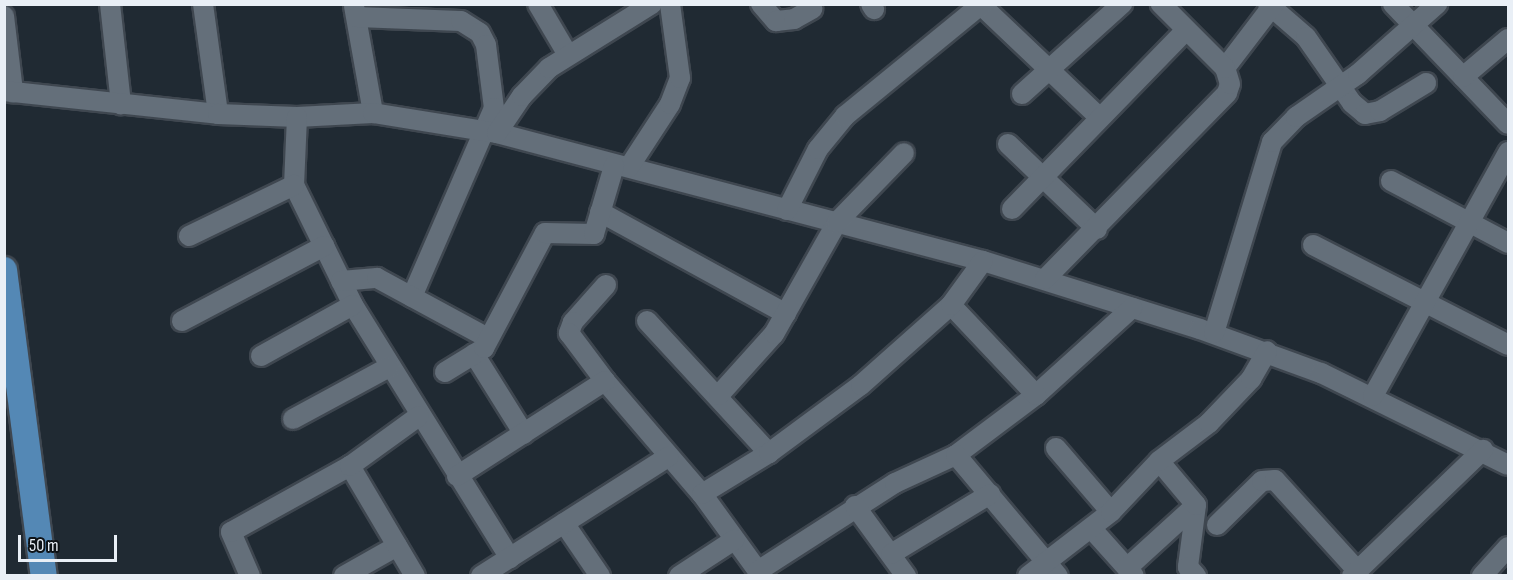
<!DOCTYPE html>
<html>
<head>
<meta charset="utf-8">
<style>
  body { margin:0 }
  #map { position:relative; width:1513px; height:580px; overflow:hidden; background:#202a33; font-family:"Sofia Sans Condensed",sans-serif }
  div>[style] { position:absolute }
  .roads { filter:drop-shadow(2px 0 #3f4750) drop-shadow(-2px 0 #3f4750) drop-shadow(0 2px #3f4750) drop-shadow(0 -2px #3f4750) }
  .minor>* { height:20px; margin:-10px; padding:0 10px; transform-origin:10px; border-radius:10px; background:#646f7a }
  .major>* { height:26px; margin:-13px; padding:0 13px; transform-origin:13px; border-radius:13px; background:#5488b5 }
  span { translate:-50% -50%; white-space:nowrap; text-align:center; line-height:1.15; -webkit-text-stroke:6px #0d1216; paint-order:stroke }
  .frame { position:absolute; inset:0; border:6px solid #e9eff6; pointer-events:none }
  .scale { position:absolute; left:18px; top:535px; width:99px; height:27px; box-sizing:border-box; border:3px solid #e9eff6; border-top:0; padding-left:8px; font-size:18px; line-height:21px; white-space:nowrap; color:#e9eff6; -webkit-text-stroke:4px #0d1216; paint-order:stroke }
</style>
</head>
<body>
<div id="map">
  <div class="roads">
    <div class="minor">
      <div style="left:110px;top:4px;width:101px;rotate:83.7deg"></div>
      <div style="left:203px;top:4px;width:111px;rotate:82.2deg"></div>
      <div style="left:538px;top:4px;width:59px;rotate:59.5deg"></div>
      <div style="left:761px;top:4px;width:23px;rotate:49deg"></div>
      <div style="left:776px;top:21px;width:18px;rotate:-6deg"></div>
      <div style="left:794px;top:19px;width:21px;rotate:-29deg"></div>
      <div style="left:871px;top:4px;width:6px;rotate:59deg"></div>
      <div style="left:1268px;top:4px;width:50px;rotate:41deg"></div>
      <div style="left:1306px;top:37px;width:80px;rotate:55.1deg"></div>
      <div style="left:1352px;top:103px;width:17px;rotate:40deg"></div>
      <div style="left:1365px;top:114px;width:15px;rotate:-11deg"></div>
      <div style="left:1380px;top:111px;width:54px;rotate:-31.3deg"></div>
      <div style="left:1393px;top:4px;width:166px;rotate:46.2deg"></div>
      <div style="left:981px;top:5px;width:163px;rotate:43.5deg"></div>
      <div style="left:354px;top:6px;width:109px;rotate:79.9deg"></div>
      <div style="left:4px;top:16px;width:77px;rotate:83.2deg"></div>
      <div style="left:357px;top:17px;width:104px;rotate:2.2deg"></div>
      <div style="left:461px;top:21px;width:22px;rotate:32deg"></div>
      <div style="left:480px;top:33px;width:13px;rotate:63deg"></div>
      <div style="left:486px;top:45px;width:64px;rotate:82.8deg"></div>
      <div style="left:494px;top:108px;width:206px;rotate:113.5deg"></div>
      <div style="left:1225px;top:68px;width:81px;rotate:-52.6deg"></div>
      <div style="left:1463px;top:77px;width:59px;rotate:-40.2deg"></div>
      <div style="left:4px;top:91px;width:215px;rotate:6.1deg"></div>
      <div style="left:218px;top:114px;width:79px;rotate:2.2deg"></div>
      <div style="left:297px;top:117px;width:76px;rotate:-3deg"></div>
      <div style="left:373px;top:113px;width:126px;rotate:9.2deg"></div>
      <div style="left:497px;top:133px;width:503px;rotate:14.76deg"></div>
      <div style="left:983px;top:261px;width:227px;rotate:17.4deg"></div>
      <div style="left:1200px;top:329px;width:129px;rotate:20deg"></div>
      <div style="left:1321px;top:373px;width:208px;rotate:26.2deg"></div>
      <div style="left:1022px;top:94px;width:135px;rotate:-42deg"></div>
      <div style="left:297px;top:117px;width:68px;rotate:92.5deg"></div>
      <div style="left:294px;top:185px;width:134px;rotate:63.8deg"></div>
      <div style="left:353px;top:305px;width:298px;rotate:58.2deg"></div>
      <div style="left:497px;top:133px;width:45px;rotate:-56deg"></div>
      <div style="left:522px;top:96px;width:39px;rotate:-46deg"></div>
      <div style="left:549px;top:68px;width:121px;rotate:-31.9deg"></div>
      <div style="left:1008px;top:144px;width:123px;rotate:43.7deg"></div>
      <div style="left:629px;top:167px;width:75px;rotate:-56.9deg"></div>
      <div style="left:670px;top:104px;width:28px;rotate:-69deg"></div>
      <div style="left:680px;top:78px;width:75px;rotate:-97.7deg"></div>
      <div style="left:1391px;top:181px;width:132px;rotate:27.9deg"></div>
      <div style="left:1012px;top:209px;width:248px;rotate:-45.8deg"></div>
      <div style="left:787px;top:210px;width:68px;rotate:-63.1deg"></div>
      <div style="left:818px;top:149px;width:43px;rotate:-50.7deg"></div>
      <div style="left:845px;top:116px;width:177px;rotate:-39.3deg"></div>
      <div style="left:600px;top:212px;width:212px;rotate:28.7deg"></div>
      <div style="left:189px;top:236px;width:117px;rotate:-25.9deg"></div>
      <div style="left:1313px;top:245px;width:219px;rotate:27.1deg"></div>
      <div style="left:1045px;top:279px;width:260px;rotate:-45.6deg"></div>
      <div style="left:1227px;top:93px;width:9px;rotate:-72deg"></div>
      <div style="left:1230px;top:84px;width:17px;rotate:-107deg"></div>
      <div style="left:1225px;top:68px;width:91px;rotate:-135deg"></div>
      <div style="left:341px;top:281px;width:36px;rotate:-5deg"></div>
      <div style="left:377px;top:278px;width:126px;rotate:28.4deg"></div>
      <div style="left:606px;top:285px;width:50px;rotate:131.7deg"></div>
      <div style="left:573px;top:322px;width:12px;rotate:110deg"></div>
      <div style="left:569px;top:333px;width:60px;rotate:53.1deg"></div>
      <div style="left:605px;top:381px;width:149px;rotate:49.4deg"></div>
      <div style="left:702px;top:494px;width:95px;rotate:54deg"></div>
      <div style="left:758px;top:571px;width:163px;rotate:-32.7deg"></div>
      <div style="left:895px;top:483px;width:67px;rotate:-24.7deg"></div>
      <div style="left:956px;top:455px;width:100px;rotate:-36.9deg"></div>
      <div style="left:1036px;top:395px;width:130px;rotate:-42.2deg"></div>
      <div style="left:951px;top:305px;width:124px;rotate:46.6deg"></div>
      <div style="left:182px;top:321px;width:161px;rotate:-27.8deg"></div>
      <div style="left:647px;top:321px;width:180px;rotate:47.3deg"></div>
      <div style="left:1214px;top:333px;width:200px;rotate:-73.1deg"></div>
      <div style="left:1272px;top:142px;width:35px;rotate:-46deg"></div>
      <div style="left:1296px;top:117px;width:75px;rotate:-34.7deg"></div>
      <div style="left:1358px;top:74px;width:106px;rotate:-41.5deg"></div>
      <div style="left:474px;top:354px;width:94px;rotate:58deg"></div>
      <div style="left:261px;top:356px;width:105px;rotate:-29deg"></div>
      <div style="left:445px;top:372px;width:46px;rotate:-31.6deg"></div>
      <div style="left:484px;top:348px;width:130px;rotate:-62.1deg"></div>
      <div style="left:545px;top:233px;width:49px;rotate:1.2deg"></div>
      <div style="left:594px;top:234px;width:71px;rotate:-73.6deg"></div>
      <div style="left:719px;top:395px;width:82px;rotate:-48deg"></div>
      <div style="left:774px;top:334px;width:129px;rotate:-60.6deg"></div>
      <div style="left:837px;top:222px;width:96px;rotate:-45.8deg"></div>
      <div style="left:1373px;top:396px;width:279px;rotate:-61deg"></div>
      <div style="left:293px;top:419px;width:109px;rotate:-28.4deg"></div>
      <div style="left:1056px;top:448px;width:84px;rotate:49.3deg"></div>
      <div style="left:956px;top:455px;width:158px;rotate:49.9deg"></div>
      <div style="left:457px;top:476px;width:176px;rotate:-32.7deg"></div>
      <div style="left:702px;top:494px;width:79px;rotate:-31.5deg"></div>
      <div style="left:769px;top:453px;width:114px;rotate:-36.5deg"></div>
      <div style="left:861px;top:385px;width:120px;rotate:-41.6deg"></div>
      <div style="left:951px;top:305px;width:54px;rotate:-54deg"></div>
      <div style="left:1196px;top:505px;width:63px;rotate:97.4deg"></div>
      <div style="left:1188px;top:567px;width:12px;rotate:48deg"></div>
      <div style="left:855px;top:506px;width:87px;rotate:53.9deg"></div>
      <div style="left:564px;top:523px;width:64px;rotate:55.8deg"></div>
      <div style="left:1217px;top:525px;width:63px;rotate:-44.4deg"></div>
      <div style="left:1262px;top:481px;width:13px;rotate:-4deg"></div>
      <div style="left:1275px;top:480px;width:122px;rotate:47.7deg"></div>
      <div style="left:1091px;top:528px;width:64px;rotate:48.1deg"></div>
      <div style="left:891px;top:554px;width:116px;rotate:-31.2deg"></div>
      <div style="left:1127px;top:568px;width:93px;rotate:-42.4deg"></div>
      <div style="left:1196px;top:505px;width:57px;rotate:-130.1deg"></div>
      <div style="left:250px;top:576px;width:48px;rotate:-113.4deg"></div>
      <div style="left:231px;top:532px;width:136px;rotate:-29deg"></div>
      <div style="left:344px;top:576px;width:61px;rotate:-29.5deg"></div>
      <div style="left:415px;top:576px;width:128px;rotate:-120.6deg"></div>
      <div style="left:350px;top:466px;width:85px;rotate:-35.9deg"></div>
      <div style="left:481px;top:576px;width:222px;rotate:-32.5deg"></div>
      <div style="left:679px;top:576px;width:66px;rotate:-33.2deg"></div>
      <div style="left:1028px;top:576px;width:105px;rotate:-37.6deg"></div>
      <div style="left:1111px;top:512px;width:70px;rotate:-46.7deg"></div>
      <div style="left:1159px;top:461px;width:63px;rotate:-37.2deg"></div>
      <div style="left:1209px;top:423px;width:61px;rotate:-46.3deg"></div>
      <div style="left:1251px;top:379px;width:32px;rotate:-60deg"></div>
      <div style="left:1352px;top:576px;width:182px;rotate:-43.9deg"></div>
      <div style="left:1482px;top:576px;width:39px;rotate:-48deg"></div>
    </div>
    <div class="major">
      <div style="left:4px;top:270px;width:309px;rotate:82.6deg"></div>
    </div>
  </div>
  <div class="frame"></div>
  <div class="scale">50 m</div>
</div>
</body>
</html>
